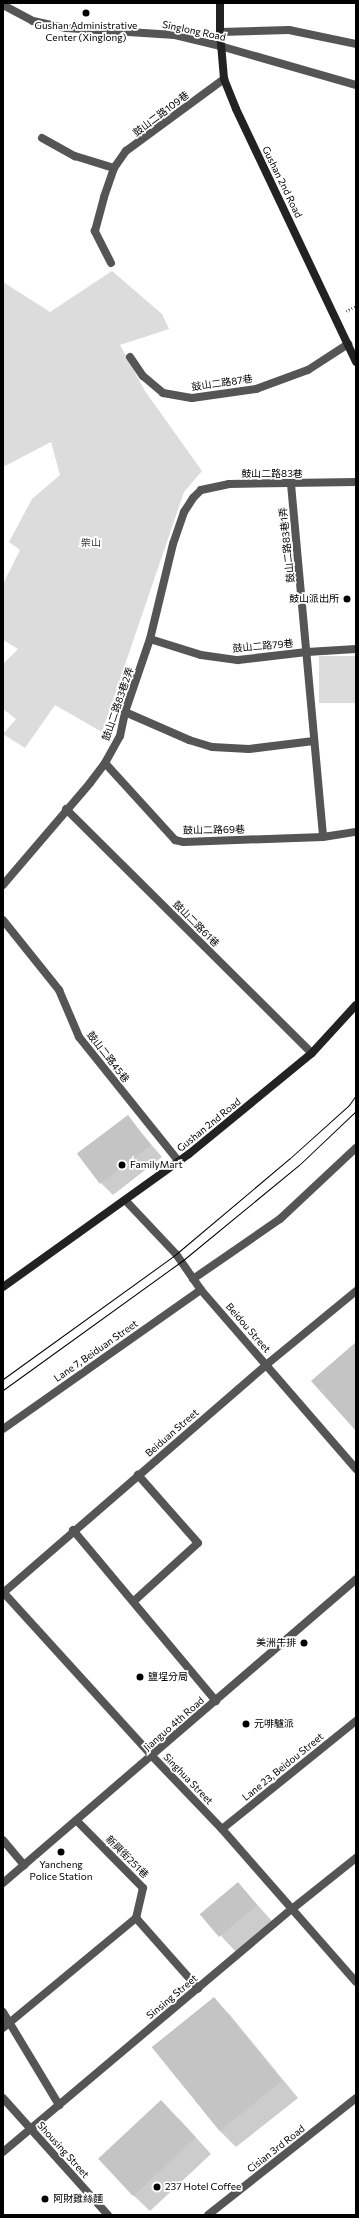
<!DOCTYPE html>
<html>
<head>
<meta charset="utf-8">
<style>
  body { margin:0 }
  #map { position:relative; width:359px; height:2218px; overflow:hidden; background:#fff; font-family:Commissioner,"Noto Sans TC",sans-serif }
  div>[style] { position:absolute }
  .green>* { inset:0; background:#dcdcdc; transform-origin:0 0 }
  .shadow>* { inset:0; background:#0003 }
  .building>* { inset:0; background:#c4c4c4; transform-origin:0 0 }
  .path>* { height:2.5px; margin-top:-1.25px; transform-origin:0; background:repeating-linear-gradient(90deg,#777 0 1px,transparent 0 3px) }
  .lane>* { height:8px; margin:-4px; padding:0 4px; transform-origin:4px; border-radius:4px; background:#555 }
  .street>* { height:8px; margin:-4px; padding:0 4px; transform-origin:4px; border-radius:4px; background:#555 }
  .secondary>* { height:8px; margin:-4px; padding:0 4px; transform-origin:4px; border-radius:4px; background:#222 }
  .tram>* { height:1px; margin:-0.5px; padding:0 0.5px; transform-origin:0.5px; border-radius:0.5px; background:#000 }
  .dots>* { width:11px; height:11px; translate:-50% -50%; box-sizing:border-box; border:2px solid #fff; border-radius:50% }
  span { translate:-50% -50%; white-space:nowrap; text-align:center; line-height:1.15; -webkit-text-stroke:3.5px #fff; paint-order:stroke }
  .poi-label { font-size:10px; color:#000 }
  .right { translate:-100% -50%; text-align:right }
  .left { translate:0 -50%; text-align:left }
  .street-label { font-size:10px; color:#000 }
  .park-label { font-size:10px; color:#333 }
  .frame { position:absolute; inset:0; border:4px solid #000; pointer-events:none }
</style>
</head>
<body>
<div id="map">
  <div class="green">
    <div style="clip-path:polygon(112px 271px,162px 314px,169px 329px,120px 345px,145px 391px,202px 471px,184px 492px,102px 732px,55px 705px,25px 748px,3px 734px,16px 719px,3px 709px,3px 664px,18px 649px,3px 640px,3px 584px,20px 550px,9px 542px,32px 499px,60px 475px,51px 442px,3px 467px,3px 282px,50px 312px)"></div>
    <div style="left:356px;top:656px;width:47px;height:37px;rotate:90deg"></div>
  </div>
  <div class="shadow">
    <div style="clip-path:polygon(127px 1116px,162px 1157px,113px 1195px,101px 1183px)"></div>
    <div style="clip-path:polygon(238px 1884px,273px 1922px,237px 1953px,221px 1936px)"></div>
    <div style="clip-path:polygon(214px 1998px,230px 2015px,298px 2098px,236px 2147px,220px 2131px,152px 2047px)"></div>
    <div style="clip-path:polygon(178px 2118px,211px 2154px,150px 2211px,133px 2195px)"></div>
  </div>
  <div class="building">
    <div style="left:128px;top:1115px;width:38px;height:64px;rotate:53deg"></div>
    <div style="clip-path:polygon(356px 1342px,356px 1431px,311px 1381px)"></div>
    <div style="left:238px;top:1882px;width:30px;height:50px;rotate:50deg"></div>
    <div style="left:214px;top:1997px;width:108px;height:80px;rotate:51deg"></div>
    <div style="left:161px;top:2100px;width:51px;height:86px;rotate:47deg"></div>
  </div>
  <div class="path">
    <div style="left:346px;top:311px;width:11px;rotate:-27deg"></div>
  </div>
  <div class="lane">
    <div style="left:220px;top:32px;width:69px;rotate:-1.7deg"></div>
    <div style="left:289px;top:30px;width:68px;rotate:11.8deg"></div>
    <div style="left:42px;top:138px;width:38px;rotate:29deg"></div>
    <div style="left:75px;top:156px;width:41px;rotate:17.1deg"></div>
    <div style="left:111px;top:263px;width:36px;rotate:-117deg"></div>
    <div style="left:95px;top:231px;width:35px;rotate:-75deg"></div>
    <div style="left:104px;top:197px;width:31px;rotate:-71deg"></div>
    <div style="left:114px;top:168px;width:21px;rotate:-55deg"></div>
    <div style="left:126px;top:151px;width:122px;rotate:-36.3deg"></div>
    <div style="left:130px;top:357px;width:23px;rotate:56deg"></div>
    <div style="left:143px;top:376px;width:26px;rotate:40deg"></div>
    <div style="left:163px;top:393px;width:29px;rotate:10deg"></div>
    <div style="left:192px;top:398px;width:65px;rotate:-8deg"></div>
    <div style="left:256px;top:389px;width:55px;rotate:-20.1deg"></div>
    <div style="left:308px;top:370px;width:48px;rotate:-33deg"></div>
    <div style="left:291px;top:484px;width:354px;rotate:84.8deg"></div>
    <div style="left:150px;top:639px;width:53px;rotate:17.4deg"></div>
    <div style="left:201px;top:655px;width:37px;rotate:8deg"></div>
    <div style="left:238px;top:660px;width:69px;rotate:-6.6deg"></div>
    <div style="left:307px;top:652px;width:49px;rotate:-3.5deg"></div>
    <div style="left:125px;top:712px;width:70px;rotate:23.6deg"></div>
    <div style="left:189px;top:740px;width:24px;rotate:17deg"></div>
    <div style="left:212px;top:747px;width:37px;rotate:3deg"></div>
    <div style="left:249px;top:749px;width:65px;rotate:-7deg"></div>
    <div style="left:105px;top:763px;width:104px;rotate:47.7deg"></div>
    <div style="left:175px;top:840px;width:9px;rotate:13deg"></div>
    <div style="left:184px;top:842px;width:139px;rotate:-2.1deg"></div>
    <div style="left:323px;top:837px;width:33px;rotate:-9deg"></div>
    <div style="left:66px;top:809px;width:346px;rotate:44.8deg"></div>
    <div style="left:3px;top:885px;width:134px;rotate:-49.5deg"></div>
    <div style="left:90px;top:783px;width:25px;rotate:-53deg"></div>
    <div style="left:105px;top:763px;width:31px;rotate:-61deg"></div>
    <div style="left:120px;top:736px;width:25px;rotate:-78deg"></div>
    <div style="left:125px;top:712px;width:77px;rotate:-71.1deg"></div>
    <div style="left:150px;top:639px;width:98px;rotate:-76.4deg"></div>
    <div style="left:173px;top:544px;width:34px;rotate:-71deg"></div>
    <div style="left:184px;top:512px;width:17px;rotate:-57deg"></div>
    <div style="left:193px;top:498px;width:11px;rotate:-45deg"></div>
    <div style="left:201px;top:490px;width:29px;rotate:-12deg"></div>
    <div style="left:229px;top:484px;width:127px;rotate:-0.9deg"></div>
    <div style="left:3px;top:920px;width:90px;rotate:51.3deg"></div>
    <div style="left:59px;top:990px;width:51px;rotate:66.9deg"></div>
    <div style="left:79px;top:1037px;width:160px;rotate:51.3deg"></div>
    <div style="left:193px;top:1279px;width:106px;rotate:-34.6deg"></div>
    <div style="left:280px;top:1219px;width:104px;rotate:-43.1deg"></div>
    <div style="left:3px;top:1429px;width:242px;rotate:-35.1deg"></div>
    <div style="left:73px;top:1530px;width:223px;rotate:50.1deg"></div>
    <div style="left:134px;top:1601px;width:86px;rotate:-42.2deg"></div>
    <div style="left:198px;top:1543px;width:91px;rotate:-131.4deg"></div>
    <div style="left:77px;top:1821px;width:94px;rotate:45.4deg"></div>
    <div style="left:143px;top:1888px;width:31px;rotate:103deg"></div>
    <div style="left:136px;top:1918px;width:94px;rotate:48.5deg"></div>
    <div style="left:222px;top:1829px;width:172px;rotate:-38.9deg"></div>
    <div style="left:3px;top:1840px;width:33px;rotate:50deg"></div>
    <div style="left:3px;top:2012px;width:109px;rotate:58.9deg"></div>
    <div style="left:3px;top:2028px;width:173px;rotate:-39.6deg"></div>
  </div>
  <div class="street">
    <div style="left:3px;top:5px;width:34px;rotate:28deg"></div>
    <div style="left:33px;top:21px;width:34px;rotate:12deg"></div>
    <div style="left:66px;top:28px;width:109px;rotate:3.7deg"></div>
    <div style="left:175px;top:35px;width:46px;rotate:13.7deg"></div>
    <div style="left:220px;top:46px;width:141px;rotate:16deg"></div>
    <div style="left:126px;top:1201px;width:73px;rotate:46.7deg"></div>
    <div style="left:176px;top:1254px;width:44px;rotate:55.2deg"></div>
    <div style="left:201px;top:1290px;width:237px;rotate:49.1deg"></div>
    <div style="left:3px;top:1592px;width:222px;rotate:47.7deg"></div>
    <div style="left:152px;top:1756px;width:101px;rotate:46.2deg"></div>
    <div style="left:222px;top:1829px;width:203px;rotate:48.8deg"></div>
    <div style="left:3px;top:1593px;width:348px;rotate:-40.9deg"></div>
    <div style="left:266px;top:1365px;width:117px;rotate:-39.4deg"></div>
    <div style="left:3px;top:1883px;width:466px;rotate:-40.7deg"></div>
    <div style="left:3px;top:2098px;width:157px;rotate:48.1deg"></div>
    <div style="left:3px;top:2152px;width:378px;rotate:-40.1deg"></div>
    <div style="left:292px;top:1909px;width:82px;rotate:-38.6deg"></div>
    <div style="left:208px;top:2215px;width:189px;rotate:-38.3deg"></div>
  </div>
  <div class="secondary">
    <div style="left:220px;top:3px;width:29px;rotate:90deg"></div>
    <div style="left:220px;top:32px;width:47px;rotate:85.1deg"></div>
    <div style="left:224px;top:79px;width:32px;rotate:68deg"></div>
    <div style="left:236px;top:109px;width:280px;rotate:64.6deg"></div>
    <div style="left:3px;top:1287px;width:229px;rotate:-35.6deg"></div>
    <div style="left:189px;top:1154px;width:159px;rotate:-39.4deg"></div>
    <div style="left:312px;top:1053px;width:65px;rotate:-47.5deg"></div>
  </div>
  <div class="tram">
    <div style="left:3px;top:1379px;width:213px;rotate:-35.8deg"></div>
    <div style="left:176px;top:1254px;width:148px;rotate:-40.1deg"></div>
    <div style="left:289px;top:1159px;width:81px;rotate:-42deg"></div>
    <div style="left:349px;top:1105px;width:12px;rotate:-55deg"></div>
    <div style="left:3px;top:1390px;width:221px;rotate:-35.8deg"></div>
    <div style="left:182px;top:1261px;width:151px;rotate:-39.4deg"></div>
    <div style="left:299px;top:1165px;width:79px;rotate:-43.5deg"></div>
  </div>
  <div class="dots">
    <div style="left:86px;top:13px;background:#000"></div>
    <div style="left:347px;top:599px;background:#000"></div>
    <div style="left:122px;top:1165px;background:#000"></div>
    <div style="left:304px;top:1643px;background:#000"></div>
    <div style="left:140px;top:1677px;background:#000"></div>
    <div style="left:246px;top:1724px;background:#000"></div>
    <div style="left:61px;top:1852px;background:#000"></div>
    <div style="left:157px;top:2187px;background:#000"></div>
    <div style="left:45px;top:2199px;background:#000"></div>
  </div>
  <div class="poi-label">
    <span style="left:86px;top:31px">Gushan Administrative<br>Center (Xinglong)</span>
    <span class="right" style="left:339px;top:599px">鼓山派出所</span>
    <span class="left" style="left:130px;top:1165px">FamilyMart</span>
    <span class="right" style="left:296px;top:1643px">美洲牛排</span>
    <span class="left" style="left:148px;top:1677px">鹽埕分局</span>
    <span class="left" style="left:254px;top:1724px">元啡驢派</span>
    <span style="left:61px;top:1870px">Yancheng<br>Police Station</span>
    <span class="left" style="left:165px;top:2187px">237 Hotel Coffee</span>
    <span class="left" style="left:53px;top:2199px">阿財雞絲麵</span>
  </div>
  <div class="street-label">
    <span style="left:194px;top:31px;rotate:12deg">Singlong Road</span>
    <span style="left:161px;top:114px;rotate:-37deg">鼓山二路109巷</span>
    <span style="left:282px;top:182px;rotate:64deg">Gushan 2nd Road</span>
    <span style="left:222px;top:383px;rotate:-8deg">鼓山二路87巷</span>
    <span style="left:272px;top:474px">鼓山二路83巷</span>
    <span style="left:287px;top:545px;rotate:-96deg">鼓山二路83巷1弄</span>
    <span style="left:263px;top:646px;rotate:-5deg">鼓山二路79巷</span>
    <span style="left:118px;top:704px;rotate:-71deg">鼓山二路83巷2弄</span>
    <span style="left:214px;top:830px;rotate:-1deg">鼓山二路69巷</span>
    <span style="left:196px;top:924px;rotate:45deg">鼓山二路61巷</span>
    <span style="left:108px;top:1057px;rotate:52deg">鼓山二路45巷</span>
    <span style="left:209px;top:1125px;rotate:-39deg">Gushan 2nd Road</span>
    <span style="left:248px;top:1328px;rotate:49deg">Beidou Street</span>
    <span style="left:96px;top:1351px;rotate:-35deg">Lane 7, Beiduan Street</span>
    <span style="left:172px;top:1433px;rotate:-41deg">Beiduan Street</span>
    <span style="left:174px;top:1724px;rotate:-41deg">Jianguo 4th Road</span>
    <span style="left:283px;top:1767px;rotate:-39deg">Lane 23, Beidou Street</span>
    <span style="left:188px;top:1779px;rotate:46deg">Singhua Street</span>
    <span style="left:127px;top:1857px;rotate:45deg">新興街251巷</span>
    <span style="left:172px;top:1997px;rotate:-40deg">Sinsing Street</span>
    <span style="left:276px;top:2149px;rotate:-38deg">Cisian 3rd Road</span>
    <span style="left:63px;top:2150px;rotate:48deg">Shousing Street</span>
  </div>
  <div class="park-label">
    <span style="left:91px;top:543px">柴山</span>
  </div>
  <div class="frame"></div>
</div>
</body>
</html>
